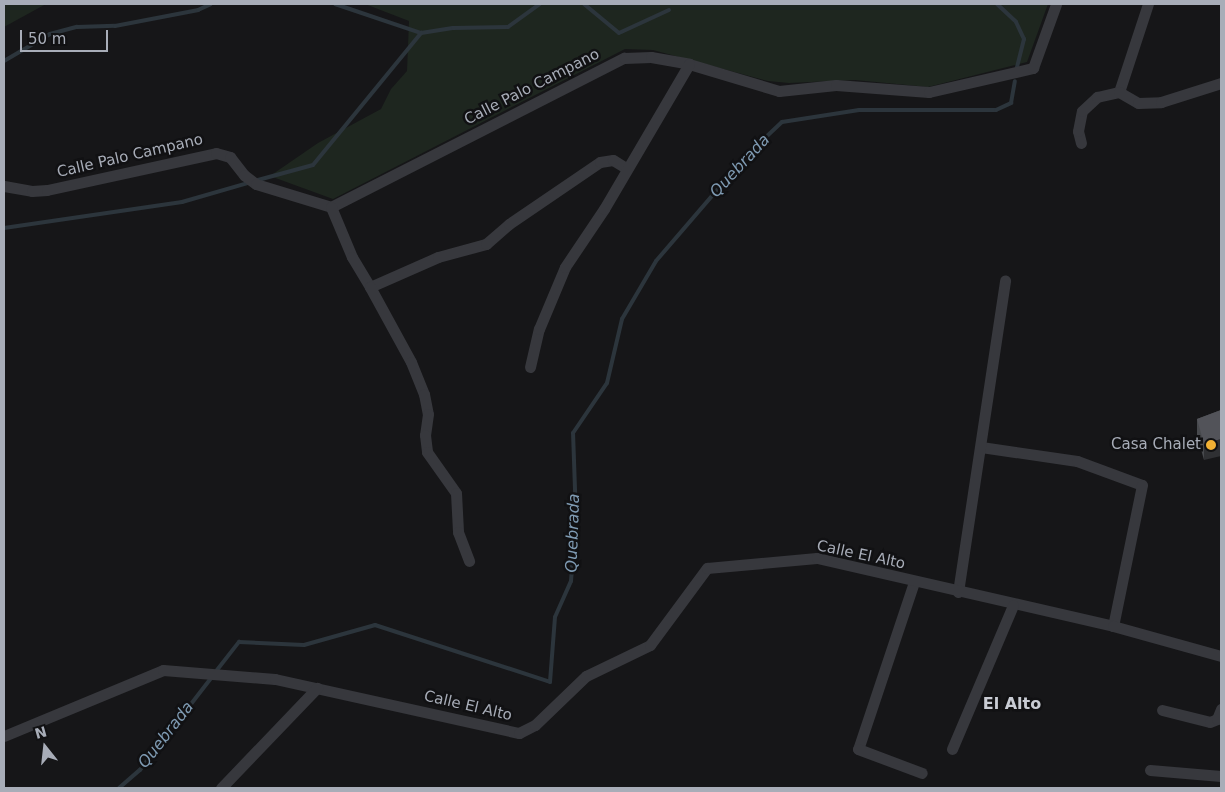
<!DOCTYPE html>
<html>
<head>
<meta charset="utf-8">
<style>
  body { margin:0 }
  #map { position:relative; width:1225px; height:792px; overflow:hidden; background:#161618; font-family:"DejaVu Sans",sans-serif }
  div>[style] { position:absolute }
  .green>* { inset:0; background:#1e261f }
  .stream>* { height:4px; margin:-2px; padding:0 2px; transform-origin:2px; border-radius:2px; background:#2c353c }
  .minor>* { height:11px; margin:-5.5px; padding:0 5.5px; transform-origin:5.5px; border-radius:5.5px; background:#37383d }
  .wall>* { inset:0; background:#47494d }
  .shaded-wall>* { inset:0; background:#2f3033 }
  .building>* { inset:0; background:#525359 }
  .dots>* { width:14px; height:14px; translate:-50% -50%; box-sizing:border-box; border:2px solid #111113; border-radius:50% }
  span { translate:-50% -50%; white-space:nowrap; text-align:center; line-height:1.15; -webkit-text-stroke:5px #111113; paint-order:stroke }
  .street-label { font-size:15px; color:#a8adb8 }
  .poi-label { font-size:15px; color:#a8adb8 }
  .right { translate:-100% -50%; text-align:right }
  .water-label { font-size:16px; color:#7f9bb3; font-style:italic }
  .neighbourhood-label { font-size:16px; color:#c9ccd4; font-weight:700 }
  .frame { position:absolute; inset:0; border:5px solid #a8adb8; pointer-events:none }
  .north { position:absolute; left:20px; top:722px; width:50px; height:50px; -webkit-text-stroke:4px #111113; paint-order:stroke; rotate:344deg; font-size:14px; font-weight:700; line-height:20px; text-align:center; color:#a8adb8 }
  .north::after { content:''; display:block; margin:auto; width:18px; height:22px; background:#a8adb8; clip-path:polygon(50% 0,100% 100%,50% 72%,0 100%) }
  .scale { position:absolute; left:20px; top:30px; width:88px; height:22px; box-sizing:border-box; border:2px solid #a8adb8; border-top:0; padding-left:6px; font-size:15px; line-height:18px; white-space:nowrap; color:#a8adb8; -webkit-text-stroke:4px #111113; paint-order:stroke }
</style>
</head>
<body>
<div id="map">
  <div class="green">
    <div style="clip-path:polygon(4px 4px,46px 4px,4px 27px)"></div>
    <div style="clip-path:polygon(365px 4px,1048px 4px,1027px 62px,928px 87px,855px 80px,789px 83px,768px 81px,653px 50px,625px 49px,333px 199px,270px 176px,318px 143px,381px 109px,391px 89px,407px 71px,409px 21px)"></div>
  </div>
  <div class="stream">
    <div style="left:335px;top:4px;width:91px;rotate:18.6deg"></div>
    <div style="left:421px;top:33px;width:32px;rotate:-9deg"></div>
    <div style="left:453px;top:28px;width:55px;rotate:-1deg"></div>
    <div style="left:508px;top:27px;width:39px;rotate:-36deg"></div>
    <div style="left:584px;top:4px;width:45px;rotate:39.6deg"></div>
    <div style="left:619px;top:33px;width:55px;rotate:-24.7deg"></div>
    <div style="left:997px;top:4px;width:26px;rotate:43deg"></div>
    <div style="left:1016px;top:22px;width:19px;rotate:65deg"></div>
    <div style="left:1024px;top:39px;width:30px;rotate:104deg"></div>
    <div style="left:4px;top:61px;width:53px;rotate:-30.4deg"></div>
    <div style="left:50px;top:34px;width:28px;rotate:-15deg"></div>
    <div style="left:77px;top:27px;width:38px;rotate:-2deg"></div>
    <div style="left:115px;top:26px;width:85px;rotate:-10.9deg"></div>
    <div style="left:198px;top:10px;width:14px;rotate:-25deg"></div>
    <div style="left:258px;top:180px;width:57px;rotate:-15.3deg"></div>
    <div style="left:313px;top:165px;width:171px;rotate:-50.7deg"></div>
    <div style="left:4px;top:228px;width:180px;rotate:-8.3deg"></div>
    <div style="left:182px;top:202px;width:69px;rotate:-16.1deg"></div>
    <div style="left:217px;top:670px;width:36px;rotate:-52deg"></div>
    <div style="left:239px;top:642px;width:65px;rotate:2.6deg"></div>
    <div style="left:304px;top:645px;width:74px;rotate:-15.7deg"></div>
    <div style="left:375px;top:625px;width:184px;rotate:18deg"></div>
    <div style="left:550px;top:682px;width:65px;rotate:-85.6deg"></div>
    <div style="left:555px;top:617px;width:39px;rotate:-66deg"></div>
    <div style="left:571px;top:581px;width:63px;rotate:-85.5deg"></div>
    <div style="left:576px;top:518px;width:85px;rotate:-92deg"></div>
    <div style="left:573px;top:433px;width:60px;rotate:-55.8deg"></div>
    <div style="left:607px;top:383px;width:66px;rotate:-76.8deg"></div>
    <div style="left:622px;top:319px;width:67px;rotate:-59.6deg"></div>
    <div style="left:656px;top:261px;width:141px;rotate:-49.3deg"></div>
    <div style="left:748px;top:154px;width:47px;rotate:-43.3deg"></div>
    <div style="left:782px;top:122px;width:78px;rotate:-8.9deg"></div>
    <div style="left:859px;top:110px;width:137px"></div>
    <div style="left:996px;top:110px;width:17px;rotate:-25deg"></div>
    <div style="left:1011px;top:103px;width:22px;rotate:-80deg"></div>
    <div style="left:119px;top:788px;width:28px;rotate:-41deg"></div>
    <div style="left:140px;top:770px;width:116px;rotate:-52.3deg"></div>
  </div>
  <div class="minor">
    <div style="left:1119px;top:92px;width:93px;rotate:-71.8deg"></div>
    <div style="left:1081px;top:143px;width:12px;rotate:-104deg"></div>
    <div style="left:1078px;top:131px;width:20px;rotate:-79deg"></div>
    <div style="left:1082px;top:111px;width:21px;rotate:-43deg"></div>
    <div style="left:1097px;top:97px;width:23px;rotate:-13deg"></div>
    <div style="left:1119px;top:92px;width:22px;rotate:30deg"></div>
    <div style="left:1138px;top:103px;width:23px;rotate:-2deg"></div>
    <div style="left:1161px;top:102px;width:63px;rotate:-17.6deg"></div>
    <div style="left:4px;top:186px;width:28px;rotate:10deg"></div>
    <div style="left:32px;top:191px;width:15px;rotate:-4deg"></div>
    <div style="left:47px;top:190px;width:173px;rotate:-12.3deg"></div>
    <div style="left:216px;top:153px;width:15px;rotate:16deg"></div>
    <div style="left:230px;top:157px;width:23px;rotate:52deg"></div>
    <div style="left:244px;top:175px;width:15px;rotate:37deg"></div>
    <div style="left:256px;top:184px;width:78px;rotate:17deg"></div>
    <div style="left:331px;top:207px;width:329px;rotate:-27deg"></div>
    <div style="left:624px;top:58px;width:27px;rotate:-2deg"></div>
    <div style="left:651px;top:57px;width:39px;rotate:10deg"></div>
    <div style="left:689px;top:64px;width:94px;rotate:16.7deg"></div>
    <div style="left:779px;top:91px;width:57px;rotate:-6deg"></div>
    <div style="left:836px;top:85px;width:93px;rotate:4.3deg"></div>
    <div style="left:929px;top:92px;width:107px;rotate:-13deg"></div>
    <div style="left:1033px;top:68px;width:68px;rotate:-70.2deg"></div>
    <div style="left:331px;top:207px;width:54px;rotate:67.2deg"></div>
    <div style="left:352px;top:257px;width:35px;rotate:59deg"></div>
    <div style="left:370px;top:287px;width:74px;rotate:-23.8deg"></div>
    <div style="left:438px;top:257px;width:50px;rotate:-15.2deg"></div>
    <div style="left:486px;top:244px;width:30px;rotate:-41deg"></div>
    <div style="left:509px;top:224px;width:110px;rotate:-34.3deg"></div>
    <div style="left:600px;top:162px;width:13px;rotate:-9deg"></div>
    <div style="left:613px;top:160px;width:15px;rotate:32deg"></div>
    <div style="left:370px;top:287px;width:85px;rotate:61.3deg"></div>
    <div style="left:411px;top:362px;width:35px;rotate:68deg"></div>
    <div style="left:424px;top:394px;width:20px;rotate:79deg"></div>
    <div style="left:428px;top:414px;width:21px;rotate:98deg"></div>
    <div style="left:425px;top:435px;width:17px;rotate:83deg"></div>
    <div style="left:427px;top:452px;width:50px;rotate:54.7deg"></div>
    <div style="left:456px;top:493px;width:39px;rotate:87deg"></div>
    <div style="left:458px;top:532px;width:31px;rotate:69deg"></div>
    <div style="left:530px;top:367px;width:39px;rotate:-77deg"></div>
    <div style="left:539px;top:329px;width:67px;rotate:-67.2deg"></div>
    <div style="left:565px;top:267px;width:70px;rotate:-56.1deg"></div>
    <div style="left:604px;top:209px;width:168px;rotate:-59.6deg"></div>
    <div style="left:981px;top:447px;width:97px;rotate:8.3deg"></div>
    <div style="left:1077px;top:461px;width:69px;rotate:20.3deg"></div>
    <div style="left:1142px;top:485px;width:144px;rotate:101.6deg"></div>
    <div style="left:914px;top:582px;width:176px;rotate:108.5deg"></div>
    <div style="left:858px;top:749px;width:68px;rotate:20.6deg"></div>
    <div style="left:958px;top:592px;width:315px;rotate:-81.4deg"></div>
    <div style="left:1162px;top:710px;width:49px;rotate:14deg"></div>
    <div style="left:1210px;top:722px;width:8px;rotate:-23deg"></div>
    <div style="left:1217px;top:719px;width:11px;rotate:-68deg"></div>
    <div style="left:4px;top:736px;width:172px;rotate:-22.5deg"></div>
    <div style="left:163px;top:670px;width:112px;rotate:4.6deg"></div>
    <div style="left:275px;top:679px;width:250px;rotate:12.5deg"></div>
    <div style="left:519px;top:733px;width:18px;rotate:-27deg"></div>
    <div style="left:535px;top:725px;width:71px;rotate:-43.9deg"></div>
    <div style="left:586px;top:676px;width:71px;rotate:-25.8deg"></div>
    <div style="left:650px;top:645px;width:96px;rotate:-53.5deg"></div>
    <div style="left:707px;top:568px;width:110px;rotate:-5.2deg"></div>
    <div style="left:817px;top:558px;width:304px;rotate:12.9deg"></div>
    <div style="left:1113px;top:626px;width:112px;rotate:15.5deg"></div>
    <div style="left:952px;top:749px;width:156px;rotate:-67deg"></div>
    <div style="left:1150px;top:770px;width:71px;rotate:4.8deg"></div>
    <div style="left:221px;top:788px;width:139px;rotate:-46.2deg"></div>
  </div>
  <div class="wall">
    <div style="clip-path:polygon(1221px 410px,1204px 460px,1197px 435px,1197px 419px)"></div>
  </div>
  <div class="shaded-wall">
    <div style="clip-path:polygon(1221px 439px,1221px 456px,1204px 460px,1204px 444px)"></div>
  </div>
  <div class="building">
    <div style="clip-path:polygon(1221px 410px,1221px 439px,1204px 444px,1197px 419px)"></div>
  </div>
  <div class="dots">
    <div style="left:1211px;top:445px;background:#f2b134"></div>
  </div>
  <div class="street-label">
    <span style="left:532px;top:87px;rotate:-27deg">Calle Palo Campano</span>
    <span style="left:130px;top:156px;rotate:-13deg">Calle Palo Campano</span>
    <span style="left:861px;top:555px;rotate:12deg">Calle El Alto</span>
    <span style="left:468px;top:706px;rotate:13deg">Calle El Alto</span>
  </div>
  <div class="poi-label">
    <span class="right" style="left:1201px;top:445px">Casa Chalet</span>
  </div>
  <div class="water-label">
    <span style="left:740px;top:166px;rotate:-47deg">Quebrada</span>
    <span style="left:573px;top:533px;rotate:-88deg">Quebrada</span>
    <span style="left:166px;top:735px;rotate:-52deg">Quebrada</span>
  </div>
  <div class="neighbourhood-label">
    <span style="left:1012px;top:704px">El Alto</span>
  </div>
  <div class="frame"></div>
  <div class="north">N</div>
  <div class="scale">50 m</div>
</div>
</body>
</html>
